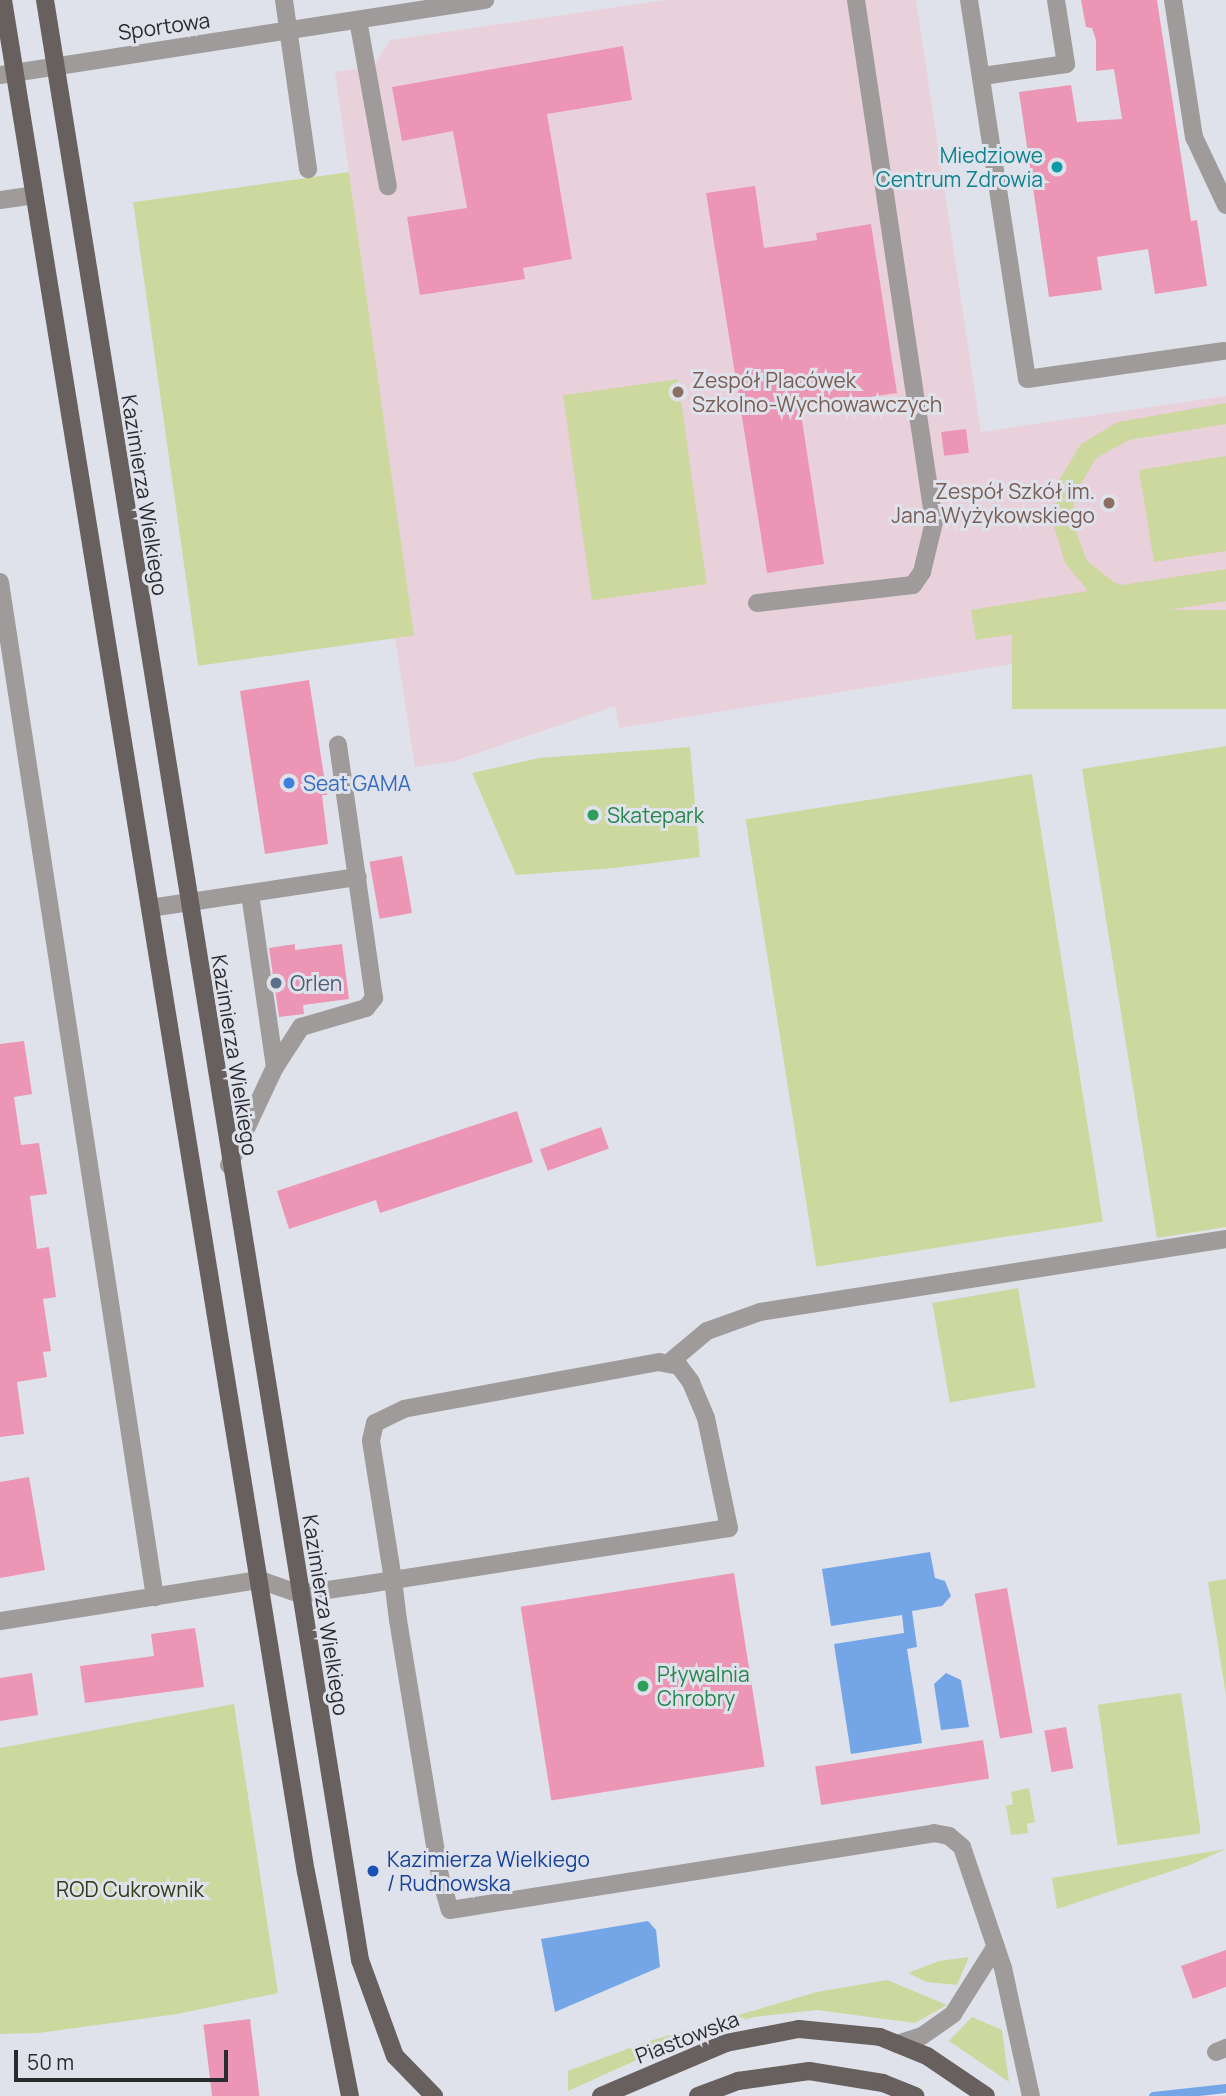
<!DOCTYPE html>
<html>
<head>
<meta charset="utf-8">
<style>
  body { margin:0 }
  #map { position:relative; width:1226px; height:2096px; overflow:hidden; background:#e0e2eb; font-family:Manrope,sans-serif }
  div>[style] { position:absolute }
  .education>* { inset:0; background:#e9d1db }
  .green>* { inset:0; background:#ccd89d; transform-origin:0 0 }
  .water>* { inset:0; background:#74a5e7 }
  .stream>* { height:9px; margin:-4.5px; padding:0 4.5px; transform-origin:4.5px; border-radius:4.5px; background:#74a5e7 }
  .building>* { inset:0; background:#ec95b4; transform-origin:0 0 }
  .minor>* { height:18px; margin:-9px; padding:0 9px; transform-origin:9px; border-radius:9px; background:#9f9b9a }
  .major>* { height:18px; margin:-9px; padding:0 9px; transform-origin:9px; border-radius:9px; background:#67605e }
  .dots>* { width:19px; height:19px; translate:-50% -50%; box-sizing:border-box; border:4px solid #e0e2eb; border-radius:50% }
  span { translate:-50% -50%; white-space:nowrap; text-align:center; line-height:1.15; -webkit-text-stroke:6px #e0e2eb; paint-order:stroke }
  .street-label { font-size:21px; color:#2a2b2e }
  .culture-label { font-size:21px; color:#0d838f }
  .right { translate:-100% -50%; text-align:right }
  .education-label { font-size:21px; color:#785e54 }
  .left { translate:0 -50%; text-align:left }
  .shop-label { font-size:21px; color:#366cbe }
  .leisure-label { font-size:21px; color:#27864d }
  .service-label { font-size:21px; color:#4e5e75 }
  .transit-label { font-size:21px; color:#164399 }
  .park-label { font-size:21px; color:#343a17 }
  .scale { position:absolute; left:14px; top:2050px; width:214px; height:32px; box-sizing:border-box; border:4px solid #2a2b2e; border-top:0; padding-left:9px; font-size:21px; line-height:24px; white-space:nowrap; color:#2a2b2e; -webkit-text-stroke:5px #e0e2eb; paint-order:stroke }
</style>
</head>
<body>
<div id="map">
  <div class="education">
    <div style="clip-path:polygon(666px 0,916px 0,981px 432px,1226px 396px,1226px 610px,1015px 644px,1018px 663px,619px 728px,615px 706px,455px 761px,415px 767px,395px 638px,414px 634px,335px 72px,374px 66px,390px 40px)"></div>
  </div>
  <div class="green">
    <div style="left:349px;top:172px;width:468px;height:218px;rotate:82deg"></div>
    <div style="left:678px;top:379px;width:207px;height:116px;rotate:82deg"></div>
    <div style="clip-path:polygon(1226px 403px,1226px 424px,1129px 440px,1096px 458px,1074px 496px,1072px 521px,1087px 561px,1114px 582px,1122px 585px,1226px 569px,1226px 601px,976px 640px,971px 610px,1088px 591px,1065px 563px,1053px 523px,1058px 482px,1081px 444px,1118px 422px)"></div>
    <div style="clip-path:polygon(1226px 456px,1226px 551px,1154px 562px,1139px 470px)"></div>
    <div style="left:1226px;top:610px;width:99px;height:214px;rotate:90deg"></div>
    <div style="clip-path:polygon(1226px 746px,1226px 1227px,1157px 1238px,1082px 769px)"></div>
    <div style="clip-path:polygon(690px 747px,700px 857px,614px 868px,516px 875px,472px 773px,539px 758px)"></div>
    <div style="left:1032px;top:774px;width:453px;height:290px;rotate:81deg"></div>
    <div style="left:1018px;top:1288px;width:101px;height:87px;rotate:80deg"></div>
    <div style="clip-path:polygon(1226px 1579px,1226px 1696px,1208px 1582px)"></div>
    <div style="left:1181px;top:1693px;width:142px;height:84px;rotate:82deg"></div>
    <div style="clip-path:polygon(234px 1704px,278px 1993px,177px 2014px,39px 2033px,0 2034px,0 1748px)"></div>
    <div style="clip-path:polygon(1029px 1788px,1035px 1822px,1027px 1824px,1028px 1833px,1011px 1835px,1006px 1806px,1013px 1804px,1011px 1792px)"></div>
    <div style="clip-path:polygon(1226px 1849px,1190px 1865px,1057px 1909px,1052px 1878px)"></div>
    <div style="clip-path:polygon(969px 1957px,957px 1985px,927px 1982px,908px 1973px,939px 1961px)"></div>
    <div style="clip-path:polygon(887px 1980px,947px 2005px,915px 2023px,817px 2010px,754px 2017px,681px 2040px,568px 2091px,568px 2071px,646px 2042px,817px 1992px)"></div>
    <div style="clip-path:polygon(972px 2017px,1002px 2030px,1009px 2082px,949px 2041px)"></div>
  </div>
  <div class="water">
    <div style="clip-path:polygon(930px 1552px,935px 1578px,945px 1581px,951px 1596px,942px 1606px,912px 1611px,917px 1647px,907px 1649px,922px 1743px,851px 1754px,834px 1644px,904px 1633px,902px 1615px,831px 1626px,822px 1569px)"></div>
    <div style="clip-path:polygon(946px 1673px,961px 1680px,969px 1727px,941px 1730px,934px 1684px)"></div>
    <div style="clip-path:polygon(648px 1921px,656px 1930px,660px 1967px,555px 2012px,541px 1939px)"></div>
  </div>
  <div class="stream">
    <div style="left:1153px;top:2096px;width:73px;rotate:-6.3deg"></div>
  </div>
  <div class="building">
    <div style="clip-path:polygon(1081px 0,1157px 0,1191px 221px,1197px 220px,1207px 286px,1155px 294px,1148px 249px,1097px 257px,1102px 290px,1049px 297px,1019px 92px,1071px 85px,1077px 122px,1122px 119px,1114px 69px,1096px 71px,1096px 40px,1092px 28px,1086px 27px)"></div>
    <div style="clip-path:polygon(623px 46px,632px 100px,547px 114px,572px 259px,523px 268px,525px 279px,420px 295px,407px 217px,467px 208px,453px 131px,402px 141px,392px 87px)"></div>
    <div style="clip-path:polygon(755px 186px,764px 248px,817px 240px,816px 233px,871px 224px,897px 393px,800px 407px,824px 564px,767px 573px,706px 193px)"></div>
    <div style="left:966px;top:429px;width:24px;height:25px;rotate:83deg"></div>
    <div style="clip-path:polygon(309px 680px,327px 795px,322px 795px,328px 844px,265px 854px,240px 691px)"></div>
    <div style="left:402px;top:856px;width:58px;height:33px;rotate:80deg"></div>
    <div style="clip-path:polygon(295px 944px,295px 950px,342px 944px,349px 999px,303px 1005px,304px 1014px,279px 1017px,269px 948px)"></div>
    <div style="clip-path:polygon(24px 1041px,32px 1094px,14px 1097px,21px 1145px,39px 1143px,47px 1194px,30px 1196px,37px 1249px,49px 1247px,56px 1297px,43px 1299px,51px 1351px,43px 1352px,47px 1377px,17px 1382px,24px 1434px,0 1437px,0 1044px)"></div>
    <div style="clip-path:polygon(517px 1111px,533px 1162px,380px 1213px,376px 1200px,289px 1229px,277px 1191px)"></div>
    <div style="left:601px;top:1127px;width:23px;height:65px;rotate:70deg"></div>
    <div style="clip-path:polygon(29px 1477px,45px 1570px,0 1578px,0 1482px)"></div>
    <div style="left:734px;top:1573px;width:196px;height:216px;rotate:81deg"></div>
    <div style="left:1007px;top:1588px;width:147px;height:33px;rotate:80deg"></div>
    <div style="clip-path:polygon(195px 1628px,204px 1687px,85px 1703px,80px 1666px,154px 1656px,151px 1634px)"></div>
    <div style="clip-path:polygon(32px 1673px,38px 1715px,0 1721px,0 1678px)"></div>
    <div style="left:1066px;top:1727px;width:42px;height:22px;rotate:80deg"></div>
    <div style="left:983px;top:1740px;width:39px;height:170px;rotate:81deg"></div>
    <div style="clip-path:polygon(1226px 1950px,1226px 1987px,1193px 1999px,1181px 1966px)"></div>
    <div style="left:250px;top:2019px;width:78px;height:47px;rotate:83deg"></div>
  </div>
  <div class="minor">
    <div style="left:284px;top:0;width:171px;rotate:81.9deg"></div>
    <div style="left:969px;top:0;width:383px;rotate:81.3deg"></div>
    <div style="left:1027px;top:379px;width:199px;rotate:-8.1deg"></div>
    <div style="left:1173px;top:0;width:139px;rotate:81.3deg"></div>
    <div style="left:1194px;top:137px;width:75px;rotate:64.8deg"></div>
    <div style="left:358px;top:20px;width:169px;rotate:79.8deg"></div>
    <div style="left:0;top:75px;width:491px;rotate:-8.8deg"></div>
    <div style="left:983px;top:76px;width:84px;rotate:-8.2deg"></div>
    <div style="left:1066px;top:64px;width:65px;rotate:-98.9deg"></div>
    <div style="left:0;top:200px;width:34px;rotate:-8deg"></div>
    <div style="left:0;top:582px;width:1027px;rotate:81.32deg"></div>
    <div style="left:757px;top:603px;width:157px;rotate:-6.6deg"></div>
    <div style="left:913px;top:585px;width:16px;rotate:-55deg"></div>
    <div style="left:922px;top:572px;width:51px;rotate:-76.5deg"></div>
    <div style="left:934px;top:522px;width:528px;rotate:-98.5deg"></div>
    <div style="left:250px;top:894px;width:175px;rotate:81.8deg"></div>
    <div style="left:150px;top:908px;width:210px;rotate:-8.5deg"></div>
    <div style="left:229px;top:1165px;width:108px;rotate:-64.9deg"></div>
    <div style="left:275px;top:1067px;width:48px;rotate:-57deg"></div>
    <div style="left:301px;top:1027px;width:68px;rotate:-16.3deg"></div>
    <div style="left:366px;top:1008px;width:13px;rotate:-51deg"></div>
    <div style="left:374px;top:998px;width:256px;rotate:-98.1deg"></div>
    <div style="left:670px;top:1362px;width:48px;rotate:-40deg"></div>
    <div style="left:707px;top:1331px;width:56px;rotate:-19.7deg"></div>
    <div style="left:760px;top:1312px;width:472px;rotate:-8.9deg"></div>
    <div style="left:0;top:1621px;width:263px;rotate:-9deg"></div>
    <div style="left:260px;top:1580px;width:42px;rotate:19.3deg"></div>
    <div style="left:300px;top:1594px;width:63px;rotate:-8.3deg"></div>
    <div style="left:362px;top:1585px;width:31px;rotate:-9deg"></div>
    <div style="left:393px;top:1580px;width:340px;rotate:-8.8deg"></div>
    <div style="left:729px;top:1528px;width:112px;rotate:-101.8deg"></div>
    <div style="left:706px;top:1418px;width:39px;rotate:-113deg"></div>
    <div style="left:691px;top:1382px;width:20px;rotate:-127deg"></div>
    <div style="left:679px;top:1366px;width:20px;rotate:-169deg"></div>
    <div style="left:659px;top:1362px;width:259px;rotate:169.6deg"></div>
    <div style="left:404px;top:1409px;width:32px;rotate:154deg"></div>
    <div style="left:375px;top:1423px;width:18px;rotate:103deg"></div>
    <div style="left:371px;top:1441px;width:141px;rotate:81deg"></div>
    <div style="left:393px;top:1580px;width:40px;rotate:82.9deg"></div>
    <div style="left:398px;top:1620px;width:259px;rotate:80.7deg"></div>
    <div style="left:440px;top:1876px;width:35px;rotate:74deg"></div>
    <div style="left:450px;top:1910px;width:490px;rotate:-9deg"></div>
    <div style="left:934px;top:1833px;width:15px;rotate:11deg"></div>
    <div style="left:949px;top:1836px;width:17px;rotate:40deg"></div>
    <div style="left:962px;top:1847px;width:128px;rotate:71.3deg"></div>
    <div style="left:1003px;top:1968px;width:131px;rotate:77.7deg"></div>
    <div style="left:897px;top:2044px;width:26px;rotate:-18deg"></div>
    <div style="left:922px;top:2036px;width:38px;rotate:-35deg"></div>
    <div style="left:953px;top:2014px;width:80px;rotate:-57.7deg"></div>
    <div style="left:1216px;top:2052px;width:11px;rotate:-22deg"></div>
  </div>
  <div class="major">
    <div style="left:3px;top:0;width:1896px;rotate:80.81deg"></div>
    <div style="left:306px;top:1872px;width:228px;rotate:78.9deg"></div>
    <div style="left:45px;top:0;width:1985px;rotate:80.87deg"></div>
    <div style="left:360px;top:1960px;width:102px;rotate:70deg"></div>
    <div style="left:395px;top:2056px;width:56px;rotate:45.7deg"></div>
    <div style="left:601px;top:2096px;width:136px;rotate:-23deg"></div>
    <div style="left:726px;top:2043px;width:74px;rotate:-10.9deg"></div>
    <div style="left:799px;top:2029px;width:81px;rotate:5.6deg"></div>
    <div style="left:880px;top:2037px;width:51px;rotate:22deg"></div>
    <div style="left:927px;top:2056px;width:71px;rotate:34.1deg"></div>
    <div style="left:698px;top:2096px;width:43px;rotate:-20.6deg"></div>
    <div style="left:738px;top:2081px;width:72px;rotate:-8deg"></div>
    <div style="left:809px;top:2071px;width:75px;rotate:9.2deg"></div>
    <div style="left:883px;top:2083px;width:35px;rotate:22deg"></div>
  </div>
  <div class="dots">
    <div style="left:1057px;top:167px;background:#0f9aa8"></div>
    <div style="left:678px;top:392px;background:#8d6e63"></div>
    <div style="left:1109px;top:503px;background:#8d6e63"></div>
    <div style="left:289px;top:783px;background:#3f7fe0"></div>
    <div style="left:593px;top:815px;background:#2e9e5b"></div>
    <div style="left:276px;top:983px;background:#5c6f8a"></div>
    <div style="left:643px;top:1686px;background:#2e9e5b"></div>
    <div style="left:373px;top:1871px;background:#1a4fb4"></div>
  </div>
  <div class="street-label">
    <span style="left:164px;top:26px;rotate:-8deg">Sportowa</span>
    <span style="left:145px;top:495px;rotate:81deg">Kazimierza Wielkiego</span>
    <span style="left:235px;top:1055px;rotate:81deg">Kazimierza Wielkiego</span>
    <span style="left:326px;top:1615px;rotate:81deg">Kazimierza Wielkiego</span>
    <span style="left:687px;top:2037px;rotate:-21deg">Piastowska</span>
  </div>
  <div class="culture-label">
    <span class="right" style="left:1043px;top:167px">Miedziowe<br>Centrum Zdrowia</span>
  </div>
  <div class="education-label">
    <span class="left" style="left:692px;top:392px">Zespół Placówek<br>Szkolno-Wychowawczych</span>
    <span class="right" style="left:1095px;top:503px">Zespół Szkół im.<br>Jana Wyżykowskiego</span>
  </div>
  <div class="shop-label">
    <span class="left" style="left:303px;top:783px">Seat GAMA</span>
  </div>
  <div class="leisure-label">
    <span class="left" style="left:607px;top:815px">Skatepark</span>
    <span class="left" style="left:657px;top:1686px">Pływalnia<br>Chrobry</span>
  </div>
  <div class="service-label">
    <span class="left" style="left:290px;top:983px">Orlen</span>
  </div>
  <div class="transit-label">
    <span class="left" style="left:387px;top:1871px">Kazimierza Wielkiego<br>/ Rudnowska</span>
  </div>
  <div class="park-label">
    <span style="left:130px;top:1889px">ROD Cukrownik</span>
  </div>
  <div class="scale">50 m</div>
</div>
</body>
</html>
